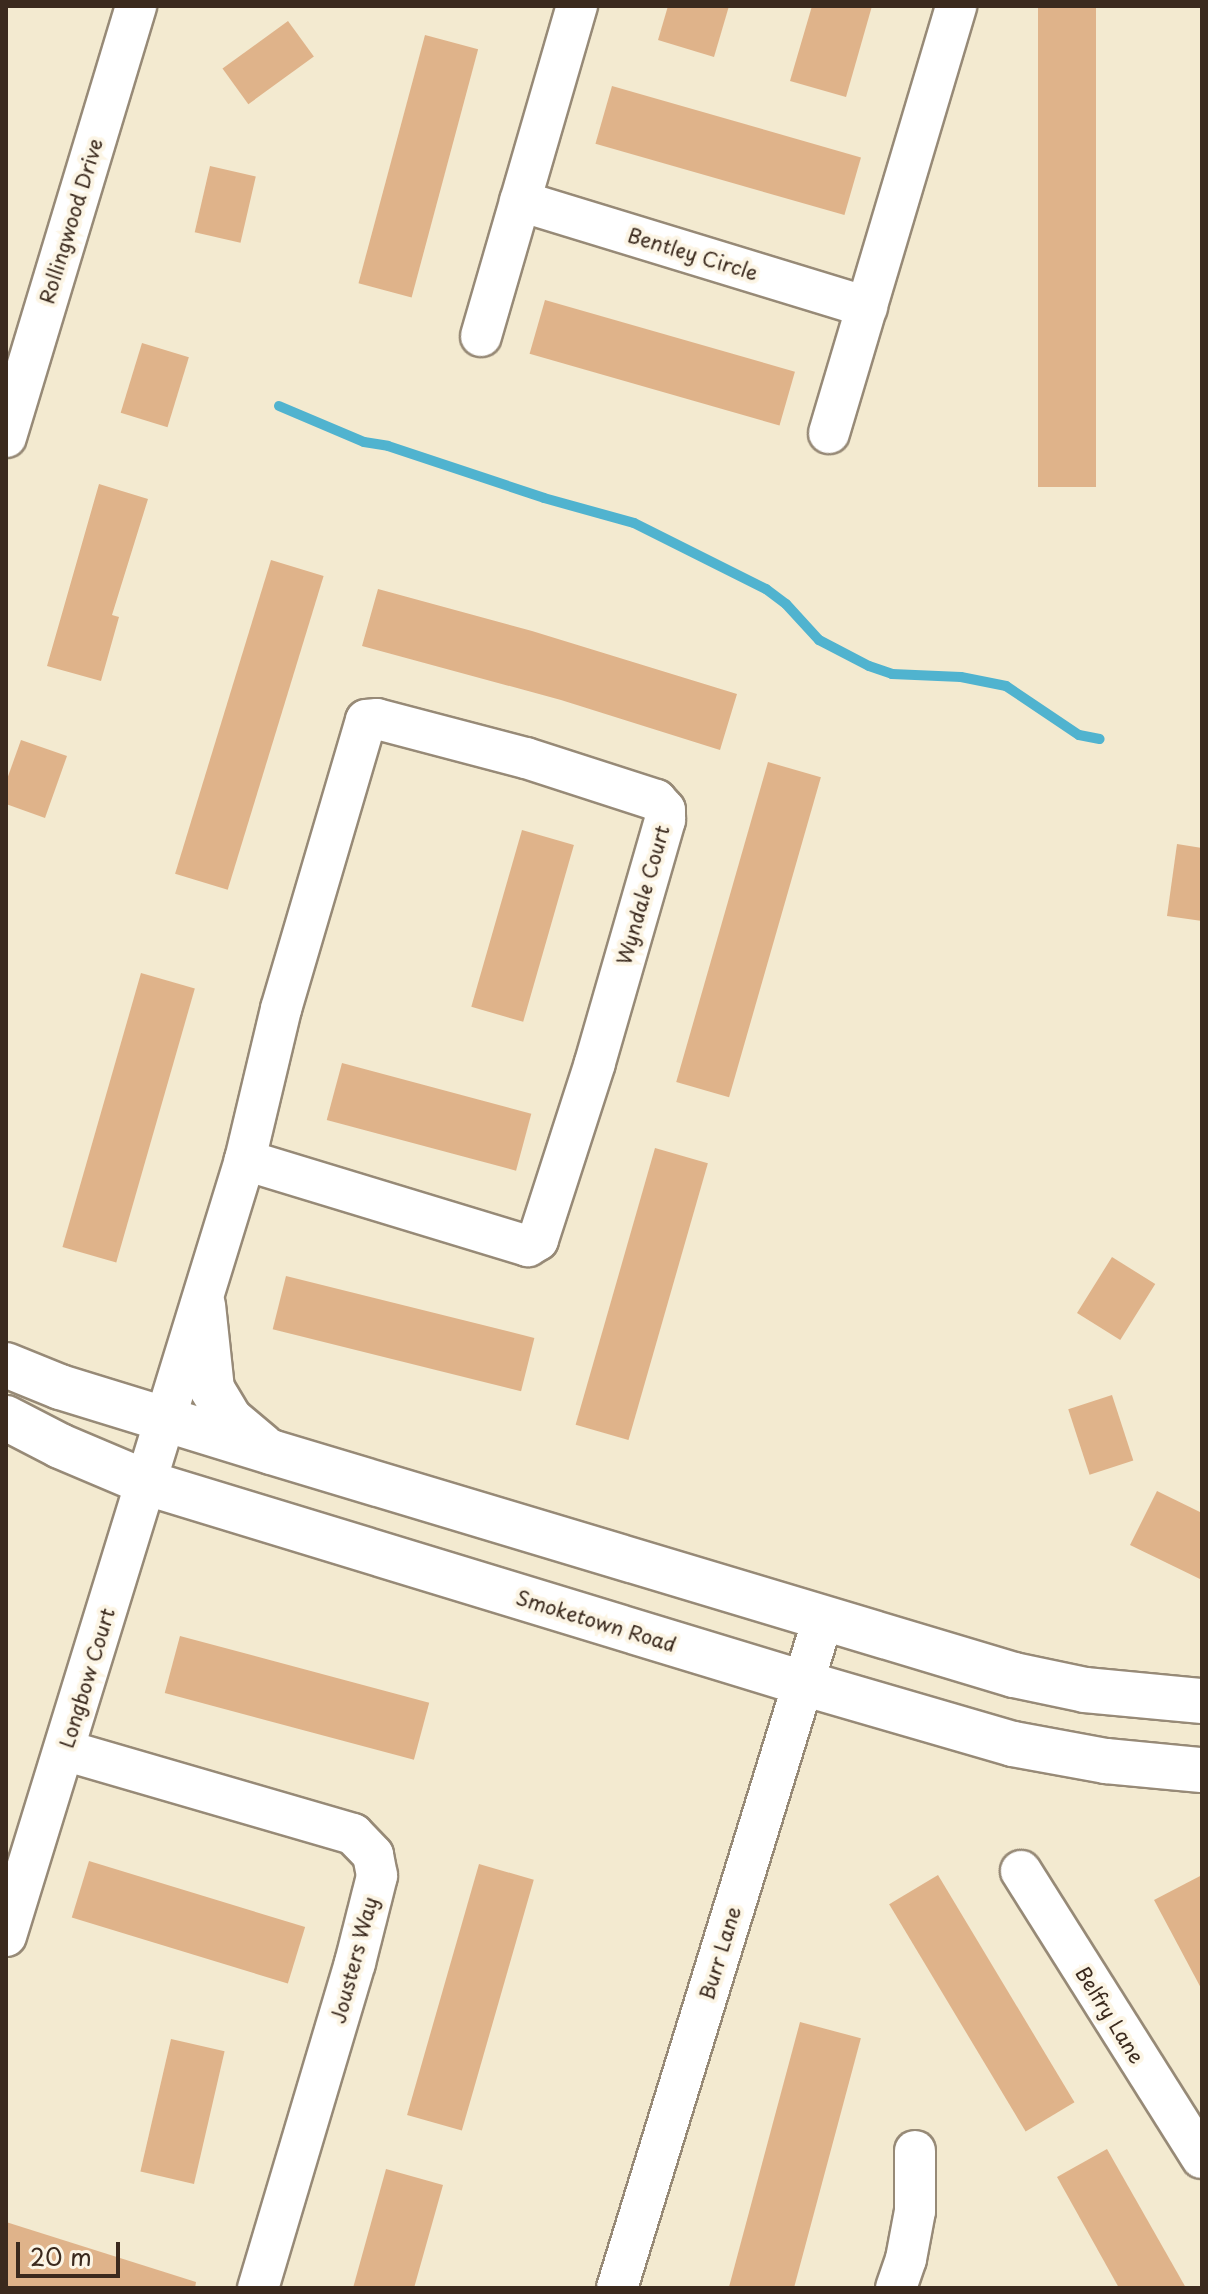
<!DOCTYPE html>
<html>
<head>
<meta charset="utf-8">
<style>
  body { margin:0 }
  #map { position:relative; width:1208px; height:2294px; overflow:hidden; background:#f3ead0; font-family:"Playpen Sans",sans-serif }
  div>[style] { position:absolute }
  .stream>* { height:10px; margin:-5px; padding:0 5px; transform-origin:5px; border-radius:5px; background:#50b3cf }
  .building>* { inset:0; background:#dfb38a; transform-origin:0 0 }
  .roads { filter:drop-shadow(2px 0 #978a77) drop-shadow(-2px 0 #978a77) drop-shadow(0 2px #978a77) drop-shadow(0 -2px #978a77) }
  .street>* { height:40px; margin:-20px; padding:0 20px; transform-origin:20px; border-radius:20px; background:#fff }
  .secondary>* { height:44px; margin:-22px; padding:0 22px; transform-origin:22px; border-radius:22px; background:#fff }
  span { translate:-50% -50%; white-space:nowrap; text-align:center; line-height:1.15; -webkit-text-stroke:8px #fcf5e5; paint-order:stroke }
  .street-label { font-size:20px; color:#3b2a1e }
  .frame { position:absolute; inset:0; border:8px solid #3b2a1e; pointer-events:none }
  .scale { position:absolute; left:16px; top:2242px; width:104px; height:36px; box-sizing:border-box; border:4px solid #3b2a1e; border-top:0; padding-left:10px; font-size:24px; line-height:28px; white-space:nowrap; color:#3b2a1e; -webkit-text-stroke:6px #fcf5e5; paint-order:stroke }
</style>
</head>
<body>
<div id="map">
  <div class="stream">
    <div style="left:279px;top:406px;width:92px;rotate:23deg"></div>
    <div style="left:364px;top:442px;width:24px;rotate:9deg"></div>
    <div style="left:388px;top:446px;width:164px;rotate:18.4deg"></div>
    <div style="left:544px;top:498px;width:93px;rotate:15.5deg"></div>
    <div style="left:634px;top:523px;width:148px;rotate:26.6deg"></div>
    <div style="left:766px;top:589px;width:25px;rotate:37deg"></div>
    <div style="left:786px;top:604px;width:49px;rotate:47.5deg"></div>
    <div style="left:819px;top:640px;width:56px;rotate:27.5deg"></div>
    <div style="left:869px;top:666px;width:24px;rotate:19deg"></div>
    <div style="left:892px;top:674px;width:69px;rotate:2.5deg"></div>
    <div style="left:961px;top:677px;width:46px;rotate:11.3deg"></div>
    <div style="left:1006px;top:686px;width:88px;rotate:33.9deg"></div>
    <div style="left:1079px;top:735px;width:21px;rotate:11deg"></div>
  </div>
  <div class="building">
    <div style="clip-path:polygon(668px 6px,729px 6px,714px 57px,658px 40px)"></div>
    <div style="clip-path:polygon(812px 6px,872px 6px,846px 97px,790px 81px)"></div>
    <div style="left:1038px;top:6px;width:58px;height:481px"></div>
    <div style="left:288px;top:21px;width:44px;height:81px;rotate:54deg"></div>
    <div style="left:425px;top:35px;width:55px;height:257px;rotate:15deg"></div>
    <div style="left:612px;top:86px;width:259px;height:60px;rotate:16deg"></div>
    <div style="left:210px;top:166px;width:47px;height:68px;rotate:13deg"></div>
    <div style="left:545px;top:300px;width:260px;height:56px;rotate:16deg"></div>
    <div style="left:142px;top:343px;width:49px;height:73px;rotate:17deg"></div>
    <div style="clip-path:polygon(99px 484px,148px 499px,112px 615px,119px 617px,101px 681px,47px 666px)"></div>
    <div style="left:271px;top:560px;width:55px;height:328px;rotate:17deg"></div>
    <div style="clip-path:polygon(378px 589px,532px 631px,737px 694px,720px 750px,561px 700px,362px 646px)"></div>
    <div style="clip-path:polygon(21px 740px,67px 756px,45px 818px,6px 804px,6px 782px)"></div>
    <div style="left:768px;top:762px;width:55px;height:333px;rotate:16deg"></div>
    <div style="left:522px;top:830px;width:54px;height:184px;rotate:16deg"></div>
    <div style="clip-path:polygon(1177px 844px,1202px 848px,1202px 921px,1167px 916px)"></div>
    <div style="left:141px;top:973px;width:56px;height:285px;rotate:16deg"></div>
    <div style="left:342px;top:1063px;width:196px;height:59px;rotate:15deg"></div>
    <div style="left:655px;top:1148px;width:55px;height:288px;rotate:16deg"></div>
    <div style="left:1112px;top:1257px;width:51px;height:66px;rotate:32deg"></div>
    <div style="left:286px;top:1276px;width:256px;height:55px;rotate:14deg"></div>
    <div style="left:1112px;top:1395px;width:69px;height:46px;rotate:72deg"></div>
    <div style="clip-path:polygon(1157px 1491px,1202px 1513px,1202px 1580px,1130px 1545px)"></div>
    <div style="left:180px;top:1636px;width:258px;height:59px;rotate:15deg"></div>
    <div style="left:89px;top:1861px;width:226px;height:59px;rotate:17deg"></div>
    <div style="left:479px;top:1864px;width:57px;height:261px;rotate:16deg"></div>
    <div style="left:938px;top:1875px;width:265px;height:57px;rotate:59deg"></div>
    <div style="clip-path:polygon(1202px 1875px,1202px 1990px,1154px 1900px)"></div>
    <div style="left:800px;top:2022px;width:63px;height:276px;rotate:15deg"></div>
    <div style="left:171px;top:2039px;width:55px;height:136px;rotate:13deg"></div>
    <div style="clip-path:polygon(1107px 2149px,1186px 2288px,1119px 2288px,1057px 2177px)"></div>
    <div style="clip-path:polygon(386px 2169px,443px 2185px,414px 2288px,353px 2288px)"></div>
    <div style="clip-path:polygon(6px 2222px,196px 2282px,195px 2288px,6px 2288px)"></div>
  </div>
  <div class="roads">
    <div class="street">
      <div style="left:520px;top:201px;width:363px;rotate:17deg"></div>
      <div style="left:481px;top:336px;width:344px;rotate:-73.8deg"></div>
      <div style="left:829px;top:433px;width:445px;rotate:-73.4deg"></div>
      <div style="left:6px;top:437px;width:450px;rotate:-73.2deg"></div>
      <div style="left:377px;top:719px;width:154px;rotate:14.7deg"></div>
      <div style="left:526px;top:758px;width:137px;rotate:17.9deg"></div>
      <div style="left:656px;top:800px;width:13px;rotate:48deg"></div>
      <div style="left:665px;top:810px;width:10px;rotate:90deg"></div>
      <div style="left:665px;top:820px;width:253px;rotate:106.1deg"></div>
      <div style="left:595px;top:1063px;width:186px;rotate:107.9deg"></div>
      <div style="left:538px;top:1240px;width:12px;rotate:149deg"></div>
      <div style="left:528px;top:1246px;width:296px;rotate:-163.1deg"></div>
      <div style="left:245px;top:1160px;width:155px;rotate:-76.6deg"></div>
      <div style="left:281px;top:1009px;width:301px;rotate:-73.6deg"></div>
      <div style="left:366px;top:720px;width:11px;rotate:-5deg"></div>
      <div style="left:64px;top:1750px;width:301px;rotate:16.2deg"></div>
      <div style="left:353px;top:1834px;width:29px;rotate:46deg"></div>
      <div style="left:373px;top:1855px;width:21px;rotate:79deg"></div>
      <div style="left:377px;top:1876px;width:90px;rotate:104.2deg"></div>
      <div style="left:355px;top:1963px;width:339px;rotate:106.6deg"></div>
      <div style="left:1021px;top:1871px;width:339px;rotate:57.8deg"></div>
      <div style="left:6px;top:1936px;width:812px;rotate:-72.88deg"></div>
      <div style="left:617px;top:2288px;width:700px;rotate:-72.89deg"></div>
      <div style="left:896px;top:2288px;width:31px;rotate:-71deg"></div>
      <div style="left:906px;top:2259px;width:49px;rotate:-79.4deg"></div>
      <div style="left:915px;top:2211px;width:60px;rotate:-90deg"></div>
    </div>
    <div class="secondary">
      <div style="left:203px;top:1305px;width:84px;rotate:83.9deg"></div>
      <div style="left:212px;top:1389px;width:35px;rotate:59deg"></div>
      <div style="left:230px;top:1419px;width:42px;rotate:40.2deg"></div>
      <div style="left:6px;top:1365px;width:58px;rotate:22.2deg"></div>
      <div style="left:60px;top:1387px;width:221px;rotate:17.1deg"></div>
      <div style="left:271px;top:1452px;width:776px;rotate:16.71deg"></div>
      <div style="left:1014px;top:1675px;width:73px;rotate:11.9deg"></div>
      <div style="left:1085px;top:1690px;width:118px;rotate:5.4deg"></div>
      <div style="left:6px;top:1418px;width:61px;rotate:27.4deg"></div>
      <div style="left:60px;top:1446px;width:95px;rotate:23deg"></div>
      <div style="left:147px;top:1483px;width:686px;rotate:16.96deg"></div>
      <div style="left:803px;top:1683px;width:219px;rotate:16.2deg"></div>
      <div style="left:1013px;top:1744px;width:95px;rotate:10.4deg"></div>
      <div style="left:1106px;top:1761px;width:96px;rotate:5.4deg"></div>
    </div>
  </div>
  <div class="street-label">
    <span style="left:71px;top:221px;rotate:-73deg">Rollingwood Drive</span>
    <span style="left:693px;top:254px;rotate:17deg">Bentley Circle</span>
    <span style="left:643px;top:895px;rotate:-74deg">Wyndale Court</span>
    <span style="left:596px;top:1621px;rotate:17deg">Smoketown Road</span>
    <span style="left:87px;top:1678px;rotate:-73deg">Longbow Court</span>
    <span style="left:720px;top:1953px;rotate:-73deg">Burr Lane</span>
    <span style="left:354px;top:1960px;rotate:-75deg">Jousters Way</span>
    <span style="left:1110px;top:2015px;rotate:58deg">Belfry Lane</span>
  </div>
  <div class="frame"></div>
  <div class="scale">20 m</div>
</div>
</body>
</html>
